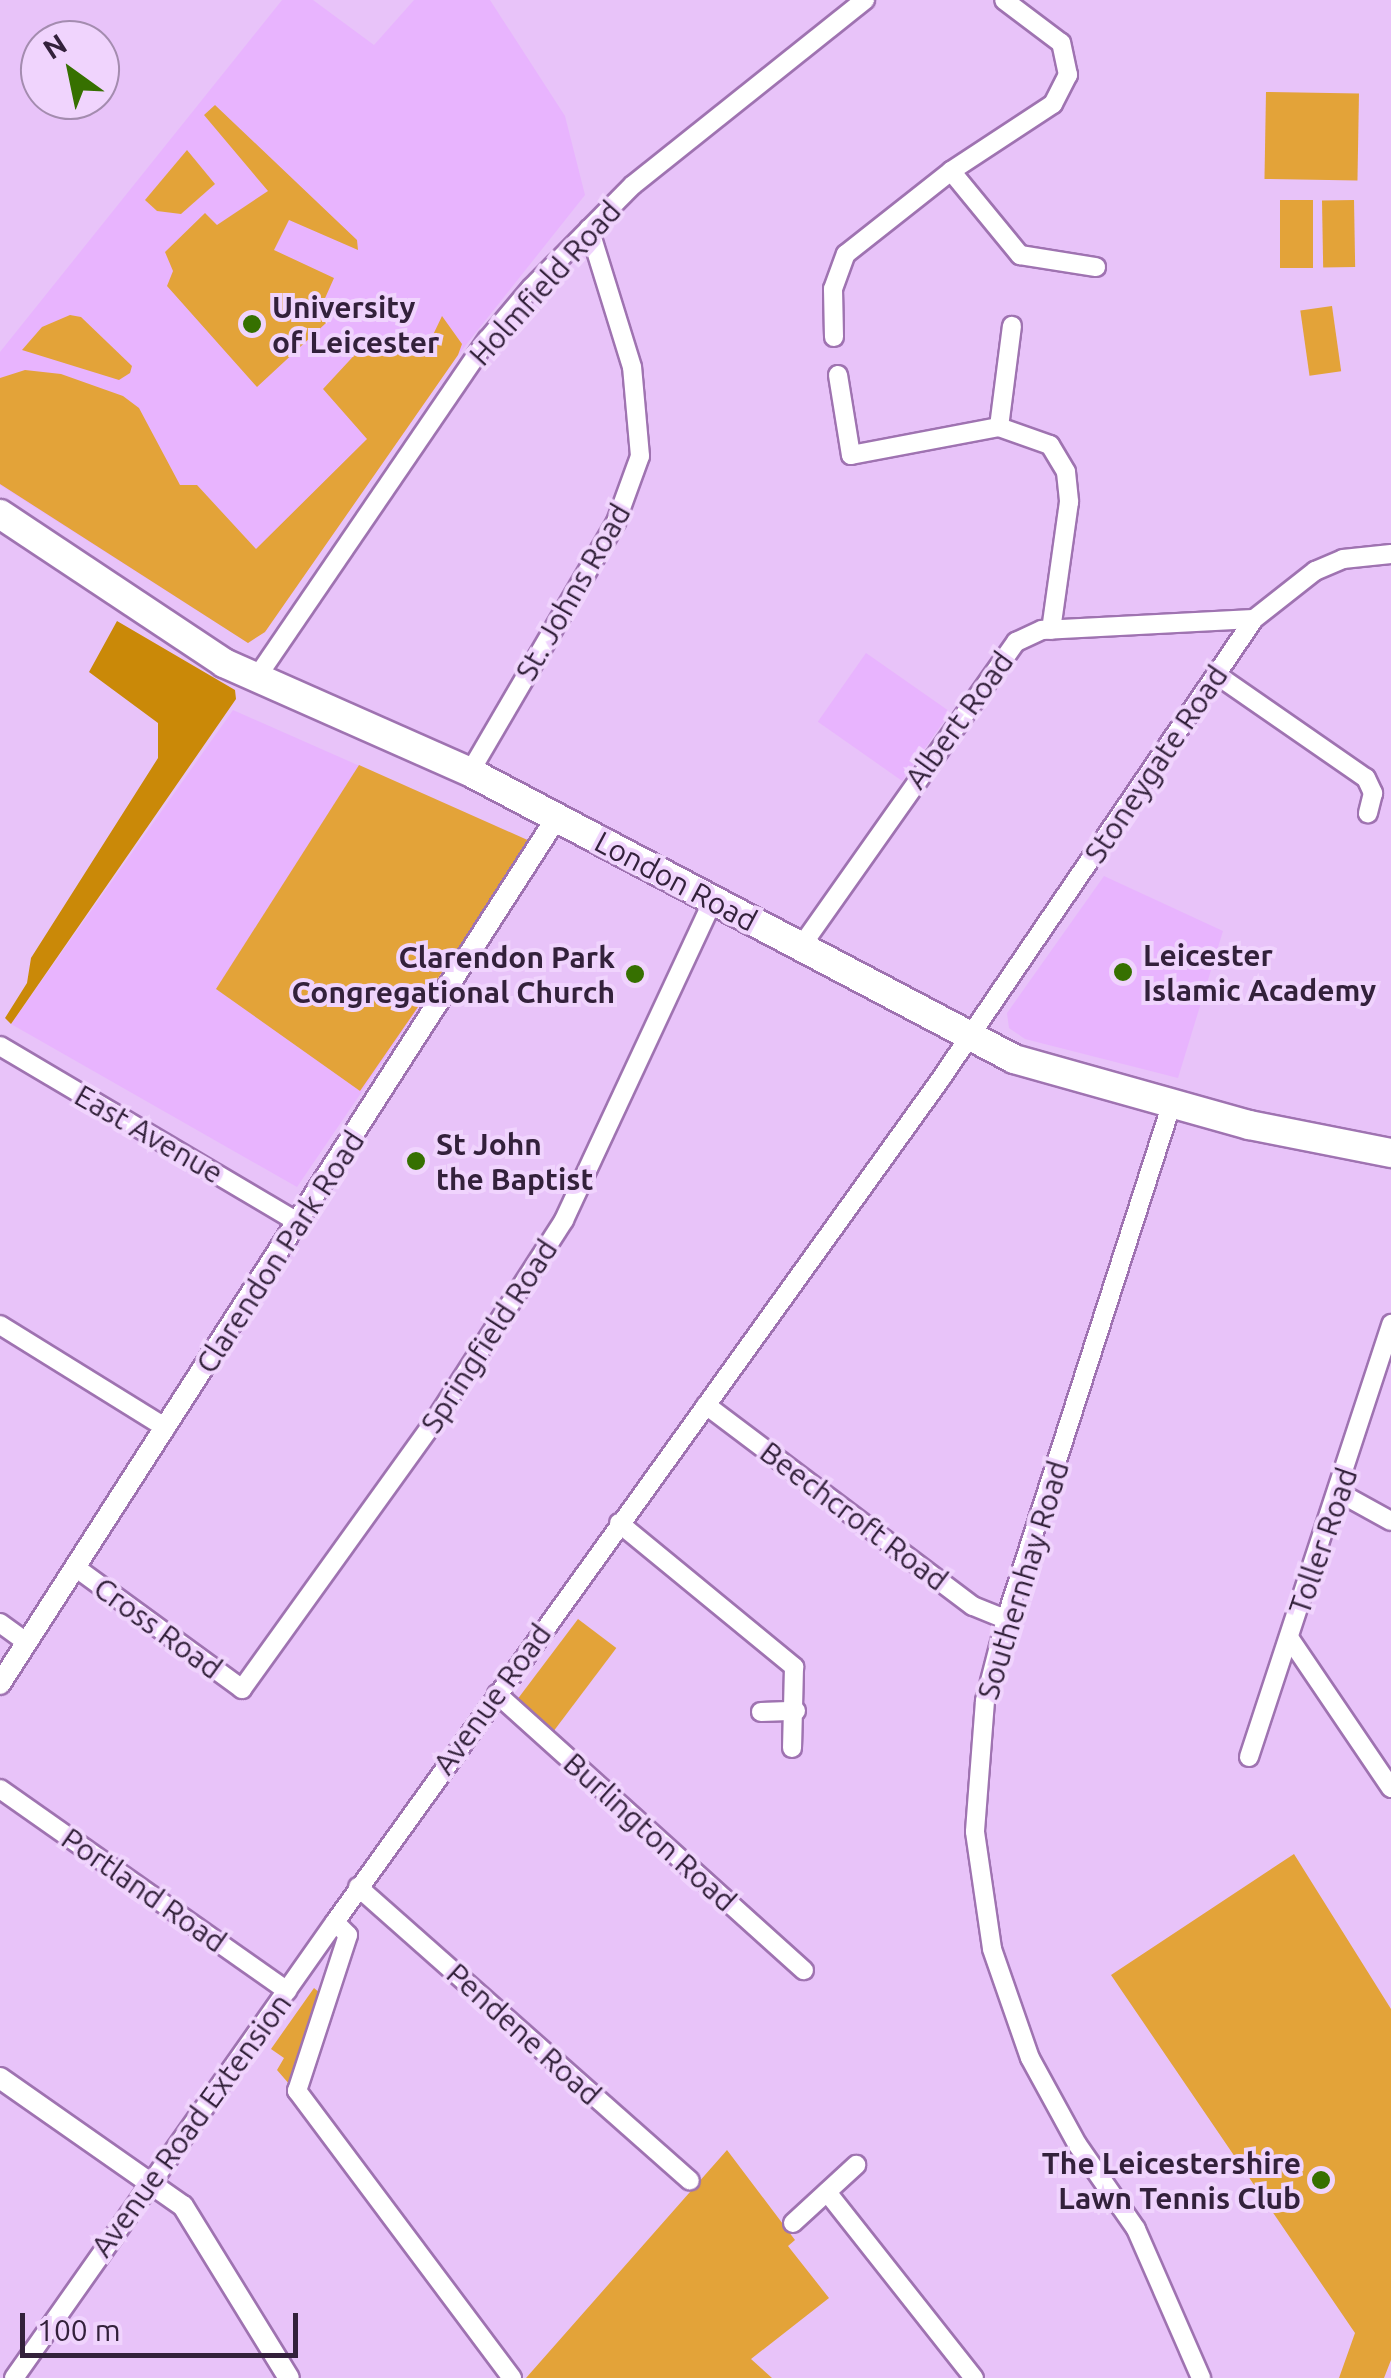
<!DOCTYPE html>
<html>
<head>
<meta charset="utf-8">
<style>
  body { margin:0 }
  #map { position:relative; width:1391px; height:2378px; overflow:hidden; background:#e8c3f9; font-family:Ubuntu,sans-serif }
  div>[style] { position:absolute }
  .built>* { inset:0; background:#e8b4fe; transform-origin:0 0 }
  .green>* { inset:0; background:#e3a339; transform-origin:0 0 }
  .forest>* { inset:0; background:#ca8908 }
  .roads { filter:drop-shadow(2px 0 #9f73b1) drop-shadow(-2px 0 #9f73b1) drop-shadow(0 2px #9f73b1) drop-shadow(0 -2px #9f73b1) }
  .minor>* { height:18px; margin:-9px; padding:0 9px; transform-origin:9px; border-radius:9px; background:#fff }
  .tertiary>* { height:20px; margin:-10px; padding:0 10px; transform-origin:10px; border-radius:10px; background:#fff }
  .primary>* { height:28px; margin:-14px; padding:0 14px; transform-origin:14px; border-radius:14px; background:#fff }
  .dots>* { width:28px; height:28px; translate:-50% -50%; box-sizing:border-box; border:5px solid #f0d4fd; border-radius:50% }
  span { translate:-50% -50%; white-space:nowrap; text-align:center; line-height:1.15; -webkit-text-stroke:8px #f0d4fd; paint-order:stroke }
  .street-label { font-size:30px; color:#33213b }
  .poi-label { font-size:30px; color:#33213b; font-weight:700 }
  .left { translate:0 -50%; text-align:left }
  .right { translate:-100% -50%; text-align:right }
  .north { position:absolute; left:20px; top:20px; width:100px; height:100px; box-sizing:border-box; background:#f0d4fd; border:2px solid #a48caf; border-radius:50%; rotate:327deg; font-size:28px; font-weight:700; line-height:40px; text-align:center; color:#33213b }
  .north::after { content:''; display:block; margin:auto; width:35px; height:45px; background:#367000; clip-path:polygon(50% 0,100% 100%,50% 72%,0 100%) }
  .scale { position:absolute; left:20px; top:2313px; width:278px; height:45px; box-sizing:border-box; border:5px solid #33213b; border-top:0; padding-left:12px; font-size:30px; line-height:35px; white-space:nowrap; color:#33213b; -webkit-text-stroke:8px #f0d4fd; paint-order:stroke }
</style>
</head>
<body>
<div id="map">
  <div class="built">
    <div style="clip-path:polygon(282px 0,313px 0,374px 45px,414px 0,490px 0,565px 116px,585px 195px,458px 355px,265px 632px,248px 643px,0 485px,0 352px)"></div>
    <div style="left:866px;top:653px;width:103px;height:84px;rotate:35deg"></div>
    <div style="clip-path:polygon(233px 710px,532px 842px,297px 1187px,11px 1024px)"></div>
    <div style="clip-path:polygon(1104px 876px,1223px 931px,1178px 1078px,1025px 1039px,1009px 1028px,1007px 1013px)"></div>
  </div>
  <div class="green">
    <div style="left:1266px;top:92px;width:93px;height:87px;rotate:1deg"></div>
    <div style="clip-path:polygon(215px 105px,357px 240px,358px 250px,289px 220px,274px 250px,334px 278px,318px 314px,326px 323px,257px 387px,167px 286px,173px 271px,165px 252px,205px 213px,217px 225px,268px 191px,204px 115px)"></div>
    <div style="clip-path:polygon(187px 150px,215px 184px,181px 214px,157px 211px,145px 200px)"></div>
    <div style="left:1280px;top:200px;width:33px;height:68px"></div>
    <div style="left:1354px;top:200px;width:67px;height:32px;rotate:89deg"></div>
    <div style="left:1332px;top:306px;width:66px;height:32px;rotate:82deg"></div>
    <div style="clip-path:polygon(70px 315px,81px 317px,132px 366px,130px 373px,119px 380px,22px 350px,42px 327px)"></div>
    <div style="clip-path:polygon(442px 316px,462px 344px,458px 355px,265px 632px,248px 643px,0 484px,0 378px,25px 370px,61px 374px,123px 396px,139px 408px,180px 485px,197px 485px,256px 549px,367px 439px,323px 389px,374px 334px,423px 356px)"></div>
    <div style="clip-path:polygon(359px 765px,532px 842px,360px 1091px,216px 989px)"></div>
    <div style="left:578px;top:1619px;width:48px;height:104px;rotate:37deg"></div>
    <div style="clip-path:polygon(1294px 1854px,1391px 2009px,1391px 2360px,1384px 2378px,1339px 2378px,1355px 2333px,1111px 1975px)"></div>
    <div style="clip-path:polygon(314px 1988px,320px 1993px,290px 2085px,277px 2070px,284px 2058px,271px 2049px)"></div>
    <div style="clip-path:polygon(727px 2150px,795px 2240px,788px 2246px,829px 2298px,751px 2359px,772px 2378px,526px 2378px)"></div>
  </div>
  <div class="forest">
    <div style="clip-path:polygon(117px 621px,235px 690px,236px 699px,11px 1024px,5px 1018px,27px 983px,31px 958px,158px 758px,158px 723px,89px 672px)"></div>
  </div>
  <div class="roads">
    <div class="minor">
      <div style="left:951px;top:171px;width:109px;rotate:50.6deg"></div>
      <div style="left:1020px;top:255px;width:77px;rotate:9deg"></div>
      <div style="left:834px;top:337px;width:48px;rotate:-91.2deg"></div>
      <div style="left:833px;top:289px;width:37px;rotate:-70deg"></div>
      <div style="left:846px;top:254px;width:134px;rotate:-38.3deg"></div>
      <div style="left:951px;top:171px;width:122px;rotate:-33.3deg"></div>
      <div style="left:1053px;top:104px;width:33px;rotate:-63deg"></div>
      <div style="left:1068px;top:75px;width:33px;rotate:-102deg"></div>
      <div style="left:1061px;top:43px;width:71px;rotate:-143deg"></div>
      <div style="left:838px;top:375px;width:81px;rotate:80.8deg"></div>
      <div style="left:851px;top:455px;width:151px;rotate:-10.7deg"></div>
      <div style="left:999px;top:427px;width:54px;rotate:19.4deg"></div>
      <div style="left:1050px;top:445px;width:31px;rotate:59deg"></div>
      <div style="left:1066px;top:472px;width:30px;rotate:84deg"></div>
      <div style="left:1069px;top:502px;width:129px;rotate:98deg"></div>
      <div style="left:999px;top:427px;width:102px;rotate:-82.7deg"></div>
      <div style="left:1217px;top:675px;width:181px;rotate:34.7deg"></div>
      <div style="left:1366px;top:778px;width:17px;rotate:65deg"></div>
      <div style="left:1373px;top:793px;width:21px;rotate:104deg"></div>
      <div style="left:257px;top:677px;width:409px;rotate:-55.7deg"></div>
      <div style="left:488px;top:339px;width:67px;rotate:-49.9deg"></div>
      <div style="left:531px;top:288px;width:145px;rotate:-45.3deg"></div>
      <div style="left:633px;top:185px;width:297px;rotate:-38.6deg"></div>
      <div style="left:470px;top:772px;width:290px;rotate:-59.7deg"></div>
      <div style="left:616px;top:522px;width:70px;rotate:-70deg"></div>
      <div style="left:640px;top:456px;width:89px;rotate:-95.1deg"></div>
      <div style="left:632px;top:367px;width:145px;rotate:-107.2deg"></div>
      <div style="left:800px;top:948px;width:375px;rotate:-54.8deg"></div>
      <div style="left:1016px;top:642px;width:29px;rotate:-25deg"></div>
      <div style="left:1042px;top:630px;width:212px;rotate:-3deg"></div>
      <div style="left:0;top:1046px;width:346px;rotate:30.6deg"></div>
      <div style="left:1171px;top:1106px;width:539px;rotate:107.83deg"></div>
      <div style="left:1006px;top:1619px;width:85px;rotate:104.4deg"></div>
      <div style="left:985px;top:1701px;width:131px;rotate:94.4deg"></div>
      <div style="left:975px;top:1832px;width:118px;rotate:81.7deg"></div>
      <div style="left:992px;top:1949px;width:115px;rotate:70.8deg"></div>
      <div style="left:1030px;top:2058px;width:98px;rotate:61.3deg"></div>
      <div style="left:1077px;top:2144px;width:103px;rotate:55.2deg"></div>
      <div style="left:1136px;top:2229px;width:163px;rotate:66.4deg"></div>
      <div style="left:0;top:1325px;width:195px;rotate:31.8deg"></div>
      <div style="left:706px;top:1405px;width:334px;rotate:37deg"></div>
      <div style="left:973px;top:1606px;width:35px;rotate:22deg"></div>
      <div style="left:1340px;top:1493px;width:58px;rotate:28.8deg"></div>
      <div style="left:619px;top:1523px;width:227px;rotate:39.4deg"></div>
      <div style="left:794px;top:1667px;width:81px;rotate:91.4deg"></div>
      <div style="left:75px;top:1567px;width:207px;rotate:36.1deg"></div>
      <div style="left:242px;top:1689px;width:325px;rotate:-54.3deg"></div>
      <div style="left:432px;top:1425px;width:244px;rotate:-57.2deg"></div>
      <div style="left:564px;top:1220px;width:352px;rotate:-65deg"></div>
      <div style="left:0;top:1623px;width:32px;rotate:36deg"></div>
      <div style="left:1290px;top:1639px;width:180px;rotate:55.9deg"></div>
      <div style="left:497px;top:1694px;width:413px;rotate:42deg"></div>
      <div style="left:761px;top:1712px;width:35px;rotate:-2deg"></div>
      <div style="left:1249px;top:1757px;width:456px;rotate:-71.8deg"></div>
      <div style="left:0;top:1789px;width:351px;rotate:35.1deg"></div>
      <div style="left:358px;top:1887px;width:443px;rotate:41.5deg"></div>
      <div style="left:827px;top:2192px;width:237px;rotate:51.7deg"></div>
      <div style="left:793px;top:2223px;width:86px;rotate:-42.6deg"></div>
      <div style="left:14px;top:2378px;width:558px;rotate:-54.86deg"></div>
      <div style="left:512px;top:2378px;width:359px;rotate:-126.8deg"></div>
      <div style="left:297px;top:2091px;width:164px;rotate:-71.9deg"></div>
      <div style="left:348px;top:1935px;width:18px;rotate:-135deg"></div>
      <div style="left:335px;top:1922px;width:1037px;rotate:-54.3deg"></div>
      <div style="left:940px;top:1080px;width:558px;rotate:-55.74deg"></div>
      <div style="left:1254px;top:619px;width:78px;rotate:-38.2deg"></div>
      <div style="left:1315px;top:571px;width:30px;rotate:-23deg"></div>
      <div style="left:1343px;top:559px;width:48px;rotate:-5.9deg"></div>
    </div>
    <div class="tertiary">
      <div style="left:0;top:1684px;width:1031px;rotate:-57.28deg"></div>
      <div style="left:0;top:2078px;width:223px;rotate:35deg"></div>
      <div style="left:183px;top:2206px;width:202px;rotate:58.4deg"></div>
    </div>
    <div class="primary">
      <div style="left:0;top:514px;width:269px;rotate:33.6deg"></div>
      <div style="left:224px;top:663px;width:269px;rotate:23.9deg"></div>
      <div style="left:470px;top:772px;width:615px;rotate:27.81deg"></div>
      <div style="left:1014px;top:1059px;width:244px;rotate:15.7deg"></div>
      <div style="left:1249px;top:1125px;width:145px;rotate:11.2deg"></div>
    </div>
  </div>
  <div class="dots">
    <div style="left:252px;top:324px;background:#367000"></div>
    <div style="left:1123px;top:972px;background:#367000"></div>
    <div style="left:635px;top:974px;background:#367000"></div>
    <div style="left:416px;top:1161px;background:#367000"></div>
    <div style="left:1321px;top:2180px;background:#367000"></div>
  </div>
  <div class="street-label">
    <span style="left:545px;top:283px;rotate:-48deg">Holmfield Road</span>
    <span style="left:573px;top:592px;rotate:-60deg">St. Johns Road</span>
    <span style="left:959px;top:720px;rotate:-54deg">Albert Road</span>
    <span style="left:1156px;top:764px;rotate:-56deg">Stoneygate Road</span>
    <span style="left:676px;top:881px;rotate:28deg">London Road</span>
    <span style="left:149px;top:1134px;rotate:30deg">East Avenue</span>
    <span style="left:280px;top:1252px;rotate:-57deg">Clarendon Park Road</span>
    <span style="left:489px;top:1336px;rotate:-57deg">Springfield Road</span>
    <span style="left:854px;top:1516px;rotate:37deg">Beechcroft Road</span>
    <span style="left:1323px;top:1541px;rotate:-71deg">Toller Road</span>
    <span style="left:1023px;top:1580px;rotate:-73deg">Southernhay Road</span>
    <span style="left:158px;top:1628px;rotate:36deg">Cross Road</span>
    <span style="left:492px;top:1699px;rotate:-54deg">Avenue Road</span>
    <span style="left:650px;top:1832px;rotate:42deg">Burlington Road</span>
    <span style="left:144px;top:1890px;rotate:35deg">Portland Road</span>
    <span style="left:524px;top:2034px;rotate:42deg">Pendene Road</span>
    <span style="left:191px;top:2125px;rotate:-54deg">Avenue Road Extension</span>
  </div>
  <div class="poi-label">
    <span class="left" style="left:272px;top:324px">University<br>of Leicester</span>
    <span class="left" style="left:1143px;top:972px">Leicester<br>Islamic Academy</span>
    <span class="right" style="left:615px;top:974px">Clarendon Park<br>Congregational Church</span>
    <span class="left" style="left:436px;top:1161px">St John<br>the Baptist</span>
    <span class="right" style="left:1301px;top:2180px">The Leicestershire<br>Lawn Tennis Club</span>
  </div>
  <div class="north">N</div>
  <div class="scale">100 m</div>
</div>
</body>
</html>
